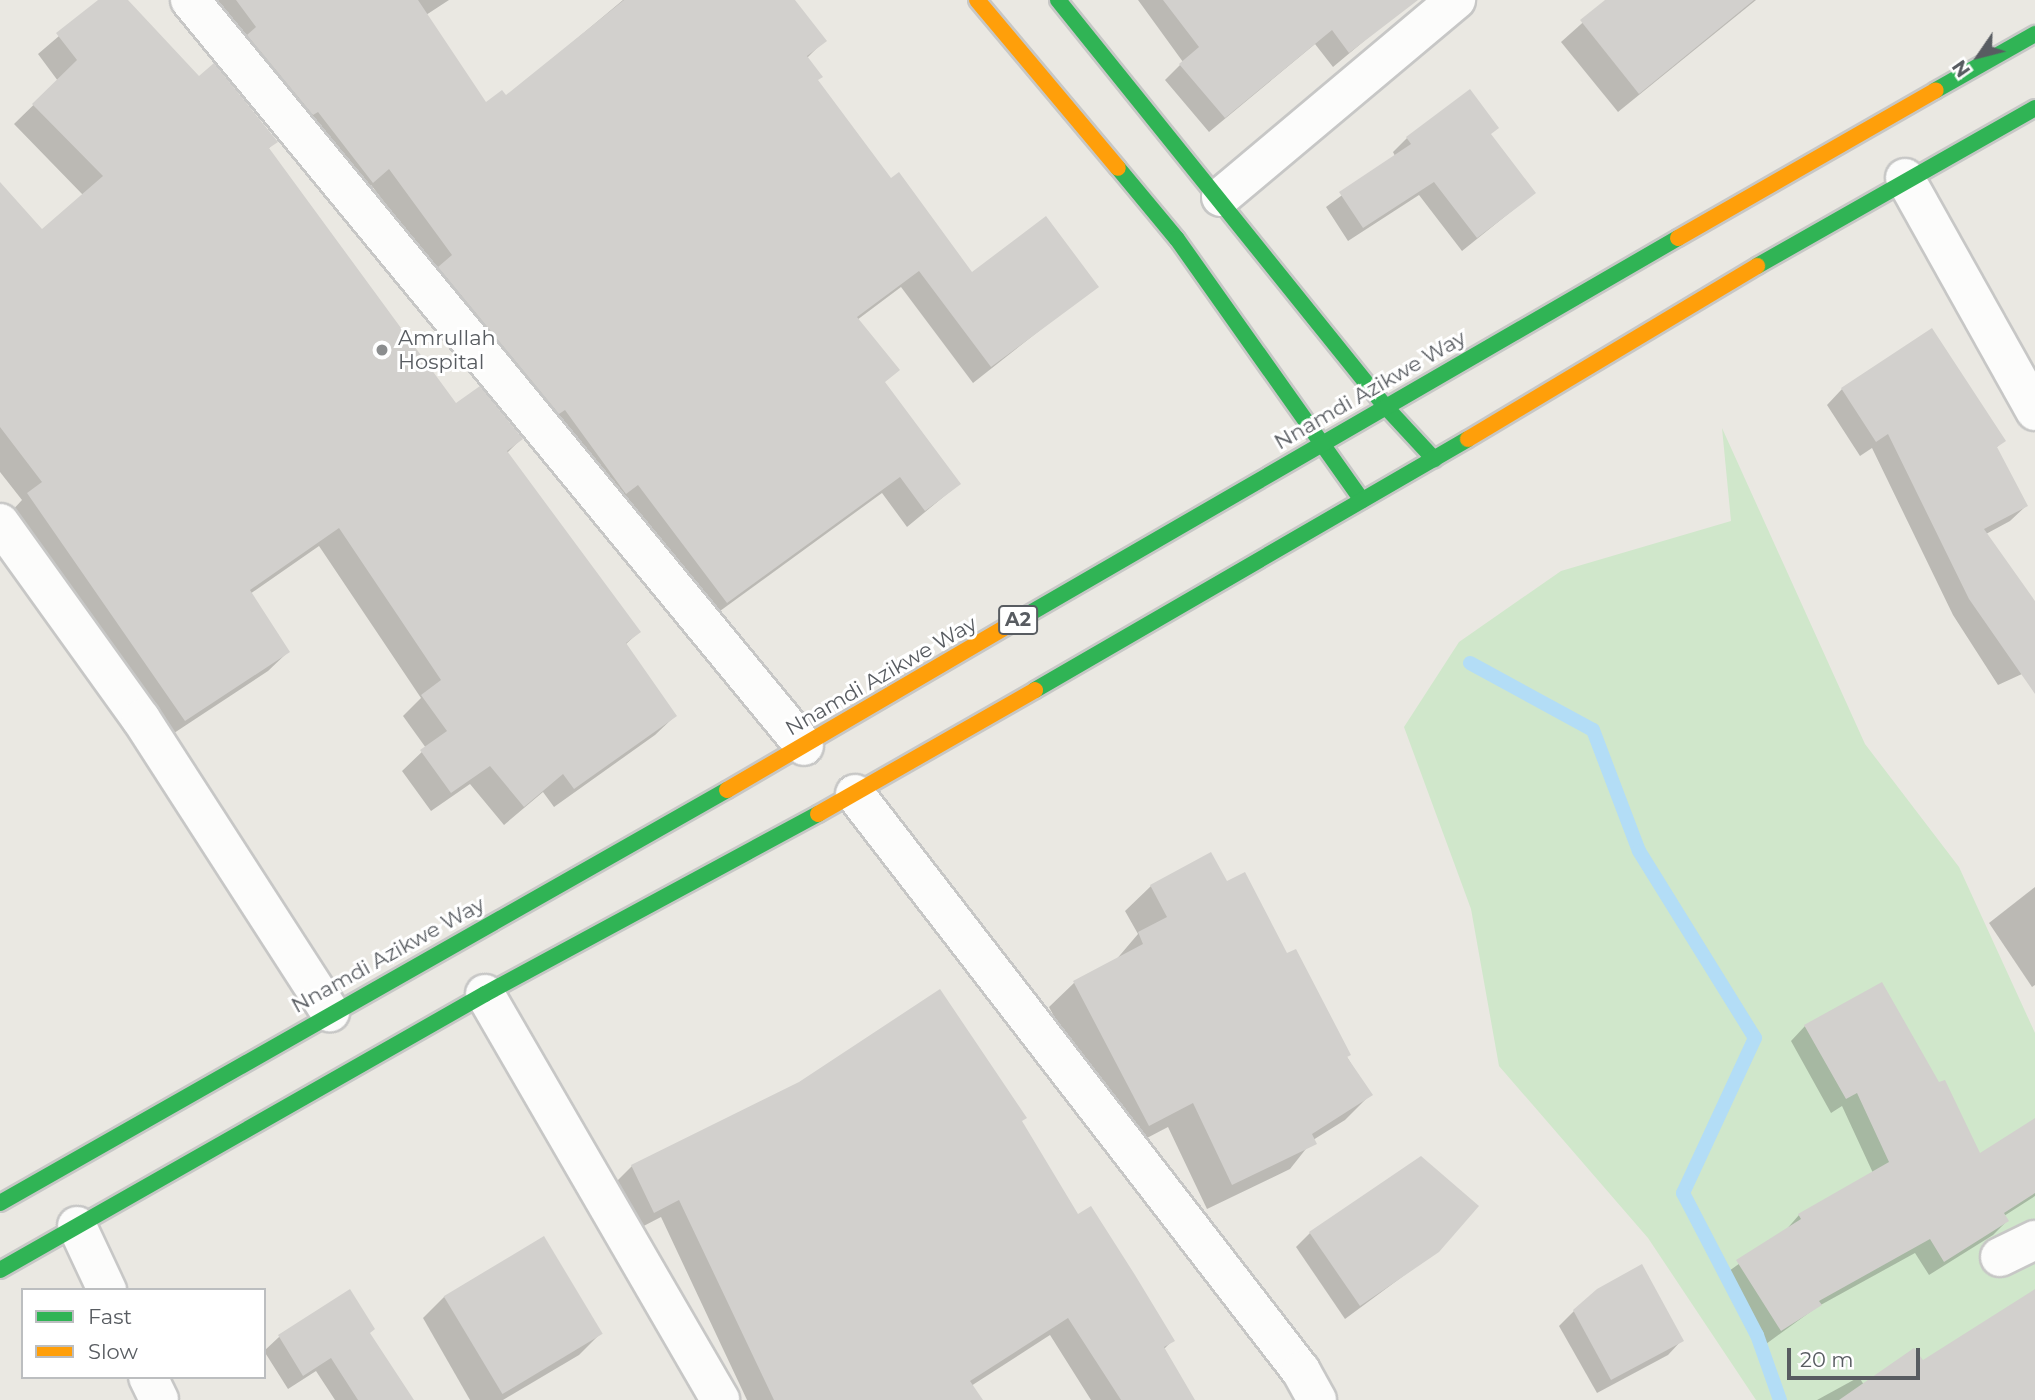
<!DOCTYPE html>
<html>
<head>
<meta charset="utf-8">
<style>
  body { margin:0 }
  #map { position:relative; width:2035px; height:1400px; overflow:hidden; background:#eae8e2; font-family:Montserrat,sans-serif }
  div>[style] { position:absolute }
  .green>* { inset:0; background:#d0e7cb }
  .shadow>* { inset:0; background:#0003 }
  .stream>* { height:14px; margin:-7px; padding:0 7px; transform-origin:7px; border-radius:7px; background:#b3ddf6 }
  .building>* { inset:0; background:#d2d0cd; transform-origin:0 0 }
  .roads { filter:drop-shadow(2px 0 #c7c7c6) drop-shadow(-2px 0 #c7c7c6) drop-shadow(0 2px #c7c7c6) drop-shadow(0 -2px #c7c7c6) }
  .street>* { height:38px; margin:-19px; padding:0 19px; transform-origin:19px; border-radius:19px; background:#fcfcfb }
  .fast>* { height:16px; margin:-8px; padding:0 8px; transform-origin:8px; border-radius:8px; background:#30b455 }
  .slow>* { height:16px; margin:-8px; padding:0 8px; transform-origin:8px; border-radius:8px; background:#ff9f0a }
  .dots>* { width:19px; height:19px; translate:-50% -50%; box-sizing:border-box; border:4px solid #fff; border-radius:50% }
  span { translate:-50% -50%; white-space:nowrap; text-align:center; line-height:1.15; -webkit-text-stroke:6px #fff; paint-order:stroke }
  .shield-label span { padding:2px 5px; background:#fff; border:2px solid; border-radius:5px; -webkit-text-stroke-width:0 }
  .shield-label { font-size:19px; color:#585c61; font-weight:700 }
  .poi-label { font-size:21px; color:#585c61 }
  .left { translate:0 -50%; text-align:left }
  .street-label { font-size:21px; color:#585c61 }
  .legend { position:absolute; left:21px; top:1288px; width:245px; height:91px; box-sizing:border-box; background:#fff; border:2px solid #bcbec0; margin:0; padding:9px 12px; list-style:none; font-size:21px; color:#585c61 }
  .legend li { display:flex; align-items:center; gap:14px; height:35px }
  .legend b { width:35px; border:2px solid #bcbec0 }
  .north { position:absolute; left:1944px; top:21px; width:70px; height:70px; -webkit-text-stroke:5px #fff; paint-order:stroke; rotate:235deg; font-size:19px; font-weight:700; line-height:28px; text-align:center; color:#585c61 }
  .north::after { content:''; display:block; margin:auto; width:24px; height:32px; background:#585c61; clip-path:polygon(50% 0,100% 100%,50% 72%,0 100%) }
  .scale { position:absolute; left:1787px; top:1348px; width:133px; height:32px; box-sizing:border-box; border:4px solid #585c61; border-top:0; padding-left:9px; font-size:21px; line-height:24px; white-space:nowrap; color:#585c61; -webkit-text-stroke:5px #fff; paint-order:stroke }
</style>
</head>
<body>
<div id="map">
  <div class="green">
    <div style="clip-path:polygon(1722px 428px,1865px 744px,1959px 867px,2035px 1033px,2035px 1400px,1756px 1400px,1648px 1238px,1499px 1066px,1471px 909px,1404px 727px,1459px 642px,1561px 571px,1731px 521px)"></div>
  </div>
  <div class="shadow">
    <div style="clip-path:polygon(101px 0,123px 0,199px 79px,276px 141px,268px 149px,455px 406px,521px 439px,506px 454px,639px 632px,625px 645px,675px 716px,655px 735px,554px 807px,543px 792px,504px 825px,470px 784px,431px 811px,402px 771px,426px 748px,403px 716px,421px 698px,319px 546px,250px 594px,288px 652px,268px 671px,165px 739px,9px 514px,22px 500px,0 472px,0 189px,42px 232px,83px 195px,14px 124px,58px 81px,38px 54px)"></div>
    <div style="clip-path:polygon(206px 0,449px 0,426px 15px,485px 105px,506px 98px,623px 0,793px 0,824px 41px,806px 59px,816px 81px,891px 180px,971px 274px,1096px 286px,973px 383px,901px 287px,857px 320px,884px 383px,959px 484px,907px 527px,882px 493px,709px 619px,371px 185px,355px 199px)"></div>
    <div style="clip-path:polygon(1138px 0,1384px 0,1395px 15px,1333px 67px,1315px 44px,1209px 132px,1165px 80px,1183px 62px)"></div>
    <div style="clip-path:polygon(1608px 0,1756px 0,1618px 112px,1561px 42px)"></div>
    <div style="clip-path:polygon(1490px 135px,1534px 193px,1462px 251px,1419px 195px,1348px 241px,1326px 207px,1395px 156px,1393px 152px,1407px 138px)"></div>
    <div style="clip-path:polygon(1842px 389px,2004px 440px,1996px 448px,2026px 506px,2010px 521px,1986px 534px,2035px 604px,2035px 668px,1998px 685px,1953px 615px,1872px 448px,1860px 456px,1827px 405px)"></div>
    <div style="clip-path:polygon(1226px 884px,1286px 956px,1370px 1095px,1345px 1120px,1313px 1140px,1290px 1169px,1207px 1209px,1168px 1127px,1124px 1150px,1049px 1007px,1075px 982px,1115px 961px,1138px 934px,1125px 911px,1151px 886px)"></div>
    <div style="clip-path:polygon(2035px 887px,2035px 985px,2032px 987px,1989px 923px)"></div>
    <div style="clip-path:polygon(1805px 1026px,1979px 1156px,2035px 1120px,2035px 1196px,2004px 1216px,2007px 1221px,1993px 1235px,1929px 1275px,1915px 1253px,1817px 1307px,1766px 1344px,1722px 1276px,1785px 1231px,1799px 1215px,1873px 1173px,1842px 1106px,1831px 1113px,1791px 1041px)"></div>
    <div style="clip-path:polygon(1020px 1122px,1078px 1216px,1173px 1340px,1164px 1349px,1193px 1400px,1091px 1400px,1050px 1335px,971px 1386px,981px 1400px,747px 1400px,661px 1217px,636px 1230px,614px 1184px,632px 1166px)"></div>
    <div style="clip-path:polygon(1310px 1233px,1437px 1251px,1345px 1319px,1296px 1247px)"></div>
    <div style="clip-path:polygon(2035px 1291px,2035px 1400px,1817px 1400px,1859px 1377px,1864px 1385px,1922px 1363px)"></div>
    <div style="clip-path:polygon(349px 1292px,369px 1334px,412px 1400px,335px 1400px,316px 1371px,288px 1389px,264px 1351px,279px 1337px)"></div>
    <div style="clip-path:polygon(444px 1297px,600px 1334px,579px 1355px,503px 1400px,470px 1400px,423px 1318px)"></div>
    <div style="clip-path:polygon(1574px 1311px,1682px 1340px,1668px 1355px,1597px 1393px,1559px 1326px)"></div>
  </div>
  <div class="stream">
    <div style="left:1470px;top:663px;width:140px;rotate:28.6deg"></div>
    <div style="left:1593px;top:730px;width:129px;rotate:69.2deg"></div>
    <div style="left:1639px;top:851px;width:220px;rotate:58.2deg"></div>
    <div style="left:1755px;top:1038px;width:171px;rotate:114.9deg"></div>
    <div style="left:1683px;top:1193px;width:160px;rotate:62.5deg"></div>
    <div style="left:1757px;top:1335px;width:69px;rotate:70.5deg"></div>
  </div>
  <div class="building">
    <div style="clip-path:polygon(98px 0,128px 0,199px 76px,214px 63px,278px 142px,269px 148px,456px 403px,480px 386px,523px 439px,507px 451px,641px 632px,626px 643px,677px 716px,574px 789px,563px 774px,524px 807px,490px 766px,451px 793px,420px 750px,447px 731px,421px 695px,441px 680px,339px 528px,250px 590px,290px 652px,185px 721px,27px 493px,42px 482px,0 427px,0 182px,42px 229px,103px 176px,32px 104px,77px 60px,56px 33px)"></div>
    <div style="clip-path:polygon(236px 0,418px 0,486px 102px,502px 90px,506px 95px,624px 0,795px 0,827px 41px,807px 56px,823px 77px,818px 80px,891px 178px,899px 172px,972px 272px,1046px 216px,1099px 287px,991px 367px,919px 271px,857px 317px,900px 370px,885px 382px,961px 484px,925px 511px,900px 477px,727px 603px,638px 485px,626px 494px,565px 410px,559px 414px,438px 267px,452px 255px,389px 169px,373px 183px,318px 112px,313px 115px,247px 35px,256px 27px)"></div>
    <div style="clip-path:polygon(1163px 0,1418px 0,1349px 53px,1332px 30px,1225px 118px,1179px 64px,1199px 47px)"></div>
    <div style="clip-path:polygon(1605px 0,1754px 0,1639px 94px,1580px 20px)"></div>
    <div style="clip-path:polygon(1470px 89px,1499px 128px,1491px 134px,1536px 193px,1477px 238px,1434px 182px,1363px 228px,1339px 192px,1411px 144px,1406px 137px)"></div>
    <div style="clip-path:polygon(1932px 328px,2006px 441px,1997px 447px,2028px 506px,1984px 529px,2035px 601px,2035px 694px,1969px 599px,1888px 434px,1876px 442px,1841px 388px)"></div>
    <div style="clip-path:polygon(1211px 852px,1227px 881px,1245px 872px,1287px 953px,1296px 949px,1351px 1055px,1347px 1057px,1373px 1095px,1312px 1134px,1317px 1144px,1232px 1185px,1193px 1103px,1149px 1126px,1073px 981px,1143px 944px,1138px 932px,1167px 917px,1150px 885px)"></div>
    <div style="clip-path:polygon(1882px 982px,1939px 1082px,1945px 1080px,1980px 1153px,2035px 1118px,2035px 1193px,2004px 1213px,2009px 1221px,1944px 1262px,1930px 1239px,1819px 1301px,1822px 1305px,1781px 1331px,1736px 1260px,1801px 1219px,1798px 1214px,1889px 1162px,1857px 1093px,1846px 1099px,1804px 1025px)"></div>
    <div style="clip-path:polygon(940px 989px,1027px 1118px,1022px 1121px,1078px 1214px,1091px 1206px,1135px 1275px,1175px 1341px,1164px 1347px,1195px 1400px,1121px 1400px,1068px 1318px,970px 1381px,983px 1400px,774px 1400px,679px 1200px,654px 1213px,631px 1165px,799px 1082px)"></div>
    <div style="clip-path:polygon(1421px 1156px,1479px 1206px,1439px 1252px,1360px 1306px,1309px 1232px)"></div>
    <div style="left:544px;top:1236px;width:114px;height:117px;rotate:59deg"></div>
    <div style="clip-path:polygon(1642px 1264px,1684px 1341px,1611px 1380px,1573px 1310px,1597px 1289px)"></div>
    <div style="clip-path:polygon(350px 1289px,375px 1329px,370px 1333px,414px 1400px,358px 1400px,331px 1358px,303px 1376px,278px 1335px)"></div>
    <div style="clip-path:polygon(2035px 1289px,2035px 1400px,1839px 1400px,1914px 1348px,1923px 1360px)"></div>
  </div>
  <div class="roads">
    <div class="street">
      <div style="left:190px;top:0;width:966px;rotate:50.54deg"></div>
      <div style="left:1905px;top:178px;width:267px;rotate:60.8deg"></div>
      <div style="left:1221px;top:197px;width:307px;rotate:-40deg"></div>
      <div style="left:0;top:523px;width:241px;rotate:54.3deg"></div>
      <div style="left:141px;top:719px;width:349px;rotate:57.2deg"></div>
      <div style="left:855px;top:794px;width:729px;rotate:52.3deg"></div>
      <div style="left:1301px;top:1371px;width:33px;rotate:61deg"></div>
      <div style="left:485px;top:994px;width:469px;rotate:59.9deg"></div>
      <div style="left:77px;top:1226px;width:71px;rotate:64.9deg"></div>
      <div style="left:2000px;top:1257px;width:39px;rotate:-26deg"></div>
      <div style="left:148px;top:1377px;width:25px;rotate:64deg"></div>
    </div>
    <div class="fast">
      <div style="left:1058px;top:0;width:520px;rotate:51.17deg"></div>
      <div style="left:1384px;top:405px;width:74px;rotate:47.2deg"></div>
      <div style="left:1936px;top:90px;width:114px;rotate:-29.5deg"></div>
      <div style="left:1118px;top:168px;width:92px;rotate:50.3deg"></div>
      <div style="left:1177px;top:239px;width:320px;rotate:54.7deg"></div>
      <div style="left:1757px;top:266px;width:320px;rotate:-29.6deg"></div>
      <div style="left:1020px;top:619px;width:760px;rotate:-30.07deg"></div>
      <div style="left:1035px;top:690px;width:500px;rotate:-30.1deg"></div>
      <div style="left:0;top:1203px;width:836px;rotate:-29.6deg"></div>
      <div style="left:0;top:1270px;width:558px;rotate:-29.64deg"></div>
      <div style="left:485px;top:994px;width:379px;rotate:-28.4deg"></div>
    </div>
    <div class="slow">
      <div style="left:977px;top:0;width:219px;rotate:50deg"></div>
      <div style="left:1678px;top:238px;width:297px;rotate:-29.8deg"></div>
      <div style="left:1468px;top:439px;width:337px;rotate:-30.9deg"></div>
      <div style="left:727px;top:790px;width:339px;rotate:-30.3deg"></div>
      <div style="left:818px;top:814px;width:250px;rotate:-29.7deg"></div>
    </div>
  </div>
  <div class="dots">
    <div style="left:382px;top:350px;background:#8b8d8e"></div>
  </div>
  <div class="shield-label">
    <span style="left:1018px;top:620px">A2</span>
  </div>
  <div class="poi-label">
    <span class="left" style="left:398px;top:350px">Amrullah<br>Hospital</span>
  </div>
  <div class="street-label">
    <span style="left:1370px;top:390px;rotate:-30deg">Nnamdi Azikwe Way</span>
    <span style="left:881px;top:676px;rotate:-30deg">Nnamdi Azikwe Way</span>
    <span style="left:388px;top:955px;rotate:-29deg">Nnamdi Azikwe Way</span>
  </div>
  <ul class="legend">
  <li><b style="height:9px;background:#30b455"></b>Fast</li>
  <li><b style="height:9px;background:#ff9f0a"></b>Slow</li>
  </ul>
  <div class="north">N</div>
  <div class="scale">20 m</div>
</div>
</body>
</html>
